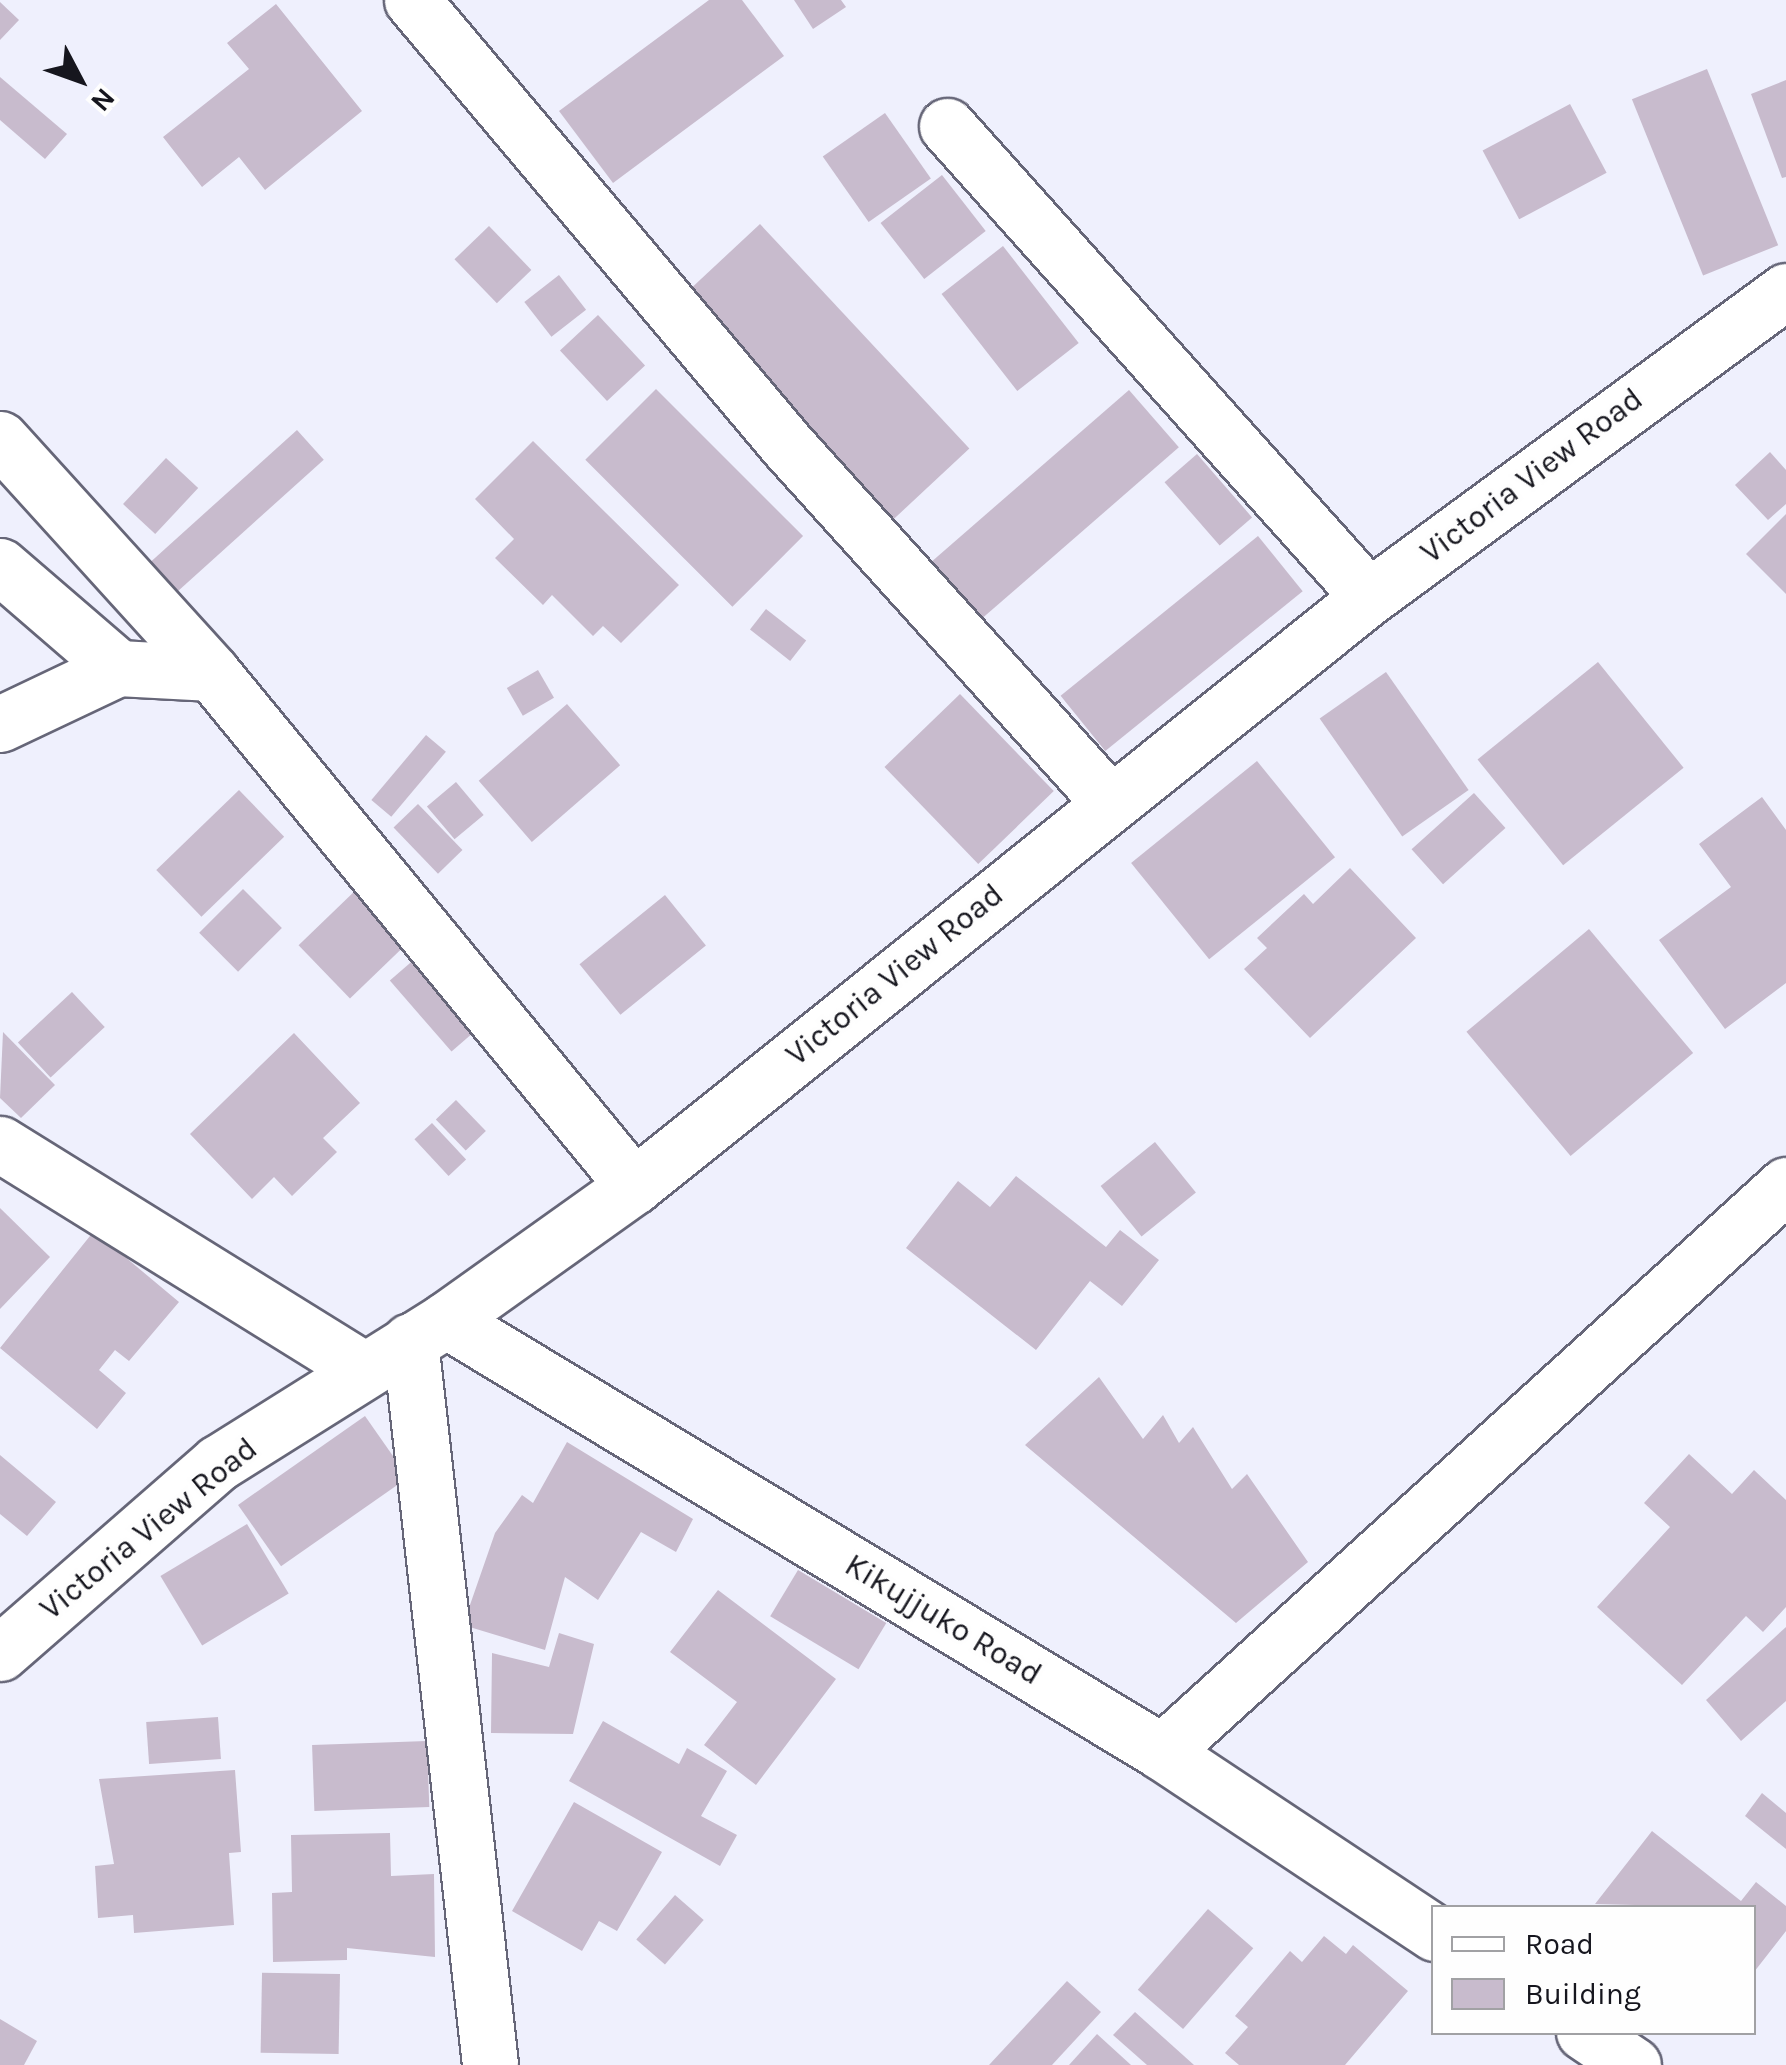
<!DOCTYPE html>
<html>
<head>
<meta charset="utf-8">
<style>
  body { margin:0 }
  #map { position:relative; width:1786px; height:2065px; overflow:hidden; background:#eff0fd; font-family:Karla,sans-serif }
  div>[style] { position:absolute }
  .building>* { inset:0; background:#c8bbcd; transform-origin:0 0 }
  .roads { filter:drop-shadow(2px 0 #666678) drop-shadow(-2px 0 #666678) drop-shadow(0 2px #666678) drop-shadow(0 -2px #666678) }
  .minor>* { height:55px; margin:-27.5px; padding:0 27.5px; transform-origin:27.5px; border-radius:27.5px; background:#fff }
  span { translate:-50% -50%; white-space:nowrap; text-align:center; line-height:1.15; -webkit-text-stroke:8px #fefefe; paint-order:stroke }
  .street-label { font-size:32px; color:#16161e }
  .legend { position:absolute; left:1431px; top:1905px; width:325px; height:130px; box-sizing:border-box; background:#fefefe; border:2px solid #a1a1a4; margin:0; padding:12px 18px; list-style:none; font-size:30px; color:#16161e }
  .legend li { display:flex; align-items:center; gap:20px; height:50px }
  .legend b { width:50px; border:2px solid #a1a1a4 }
  .north { position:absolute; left:30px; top:30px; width:100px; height:100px; -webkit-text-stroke:8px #fefefe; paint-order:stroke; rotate:131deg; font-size:28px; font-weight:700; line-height:40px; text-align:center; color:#16161e }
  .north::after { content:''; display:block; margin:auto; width:35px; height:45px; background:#16161e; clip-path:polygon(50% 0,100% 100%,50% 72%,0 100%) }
</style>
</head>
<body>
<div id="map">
  <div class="building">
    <div style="clip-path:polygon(709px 0,742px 0,784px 56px,613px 183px,559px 111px)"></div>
    <div style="clip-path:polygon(794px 0,841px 0,846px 7px,813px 29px)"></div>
    <div style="clip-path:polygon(0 2px,19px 20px,0 40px)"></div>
    <div style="clip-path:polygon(276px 4px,362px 111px,265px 190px,239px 157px,202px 187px,163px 137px,249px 69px,227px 43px)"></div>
    <div style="left:1707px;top:69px;width:190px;height:81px;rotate:68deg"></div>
    <div style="clip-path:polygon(0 77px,67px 134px,45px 159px,0 120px)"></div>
    <div style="clip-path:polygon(1786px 80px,1786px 177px,1782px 178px,1751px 94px)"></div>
    <div style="left:1570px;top:104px;width:78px;height:99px;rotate:62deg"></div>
    <div style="left:885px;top:113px;width:80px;height:76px;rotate:55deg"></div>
    <div style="left:942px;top:175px;width:71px;height:78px;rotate:52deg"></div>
    <div style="left:760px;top:224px;width:307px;height:107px;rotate:47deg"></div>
    <div style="left:489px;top:226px;width:61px;height:48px;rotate:46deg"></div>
    <div style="left:1003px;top:246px;width:123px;height:78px;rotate:52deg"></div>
    <div style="left:559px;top:275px;width:44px;height:44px;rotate:52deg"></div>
    <div style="left:598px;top:315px;width:69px;height:52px;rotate:47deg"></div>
    <div style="left:656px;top:389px;width:208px;height:100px;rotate:45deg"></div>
    <div style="left:1129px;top:390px;width:76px;height:264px;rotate:49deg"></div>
    <div style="left:297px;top:430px;width:40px;height:199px;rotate:48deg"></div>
    <div style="clip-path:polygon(533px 441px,679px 585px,621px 643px,603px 626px,593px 636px,552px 595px,543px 605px,495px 558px,514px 539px,475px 499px)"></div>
    <div style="clip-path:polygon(1770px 452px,1786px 470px,1786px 504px,1768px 520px,1735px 485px)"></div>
    <div style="left:1197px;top:454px;width:84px;height:43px;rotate:49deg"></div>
    <div style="left:166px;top:458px;width:44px;height:63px;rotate:43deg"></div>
    <div style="clip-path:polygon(1786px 514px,1786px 594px,1746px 554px)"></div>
    <div style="left:1258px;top:536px;width:71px;height:254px;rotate:51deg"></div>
    <div style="left:766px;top:609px;width:51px;height:26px;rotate:38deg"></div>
    <div style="left:1598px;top:662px;width:136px;height:155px;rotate:51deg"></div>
    <div style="left:538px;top:670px;width:32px;height:36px;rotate:60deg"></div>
    <div style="left:1386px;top:672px;width:144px;height:81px;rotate:55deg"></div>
    <div style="left:960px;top:694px;width:135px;height:105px;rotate:46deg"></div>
    <div style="left:567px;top:704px;width:81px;height:117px;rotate:49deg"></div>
    <div style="left:426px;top:735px;width:26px;height:85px;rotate:40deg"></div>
    <div style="left:1257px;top:761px;width:124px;height:162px;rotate:51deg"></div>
    <div style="left:456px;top:782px;width:43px;height:38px;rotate:50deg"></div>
    <div style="left:239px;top:790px;width:65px;height:115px;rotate:46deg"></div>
    <div style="left:1474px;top:793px;width:47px;height:84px;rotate:48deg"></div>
    <div style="clip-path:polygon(1762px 797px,1786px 830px,1786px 983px,1725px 1029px,1659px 940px,1731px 887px,1699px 844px)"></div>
    <div style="left:418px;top:804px;width:64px;height:34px;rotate:46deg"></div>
    <div style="clip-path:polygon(1350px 868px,1416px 938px,1310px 1038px,1244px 969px,1267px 948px,1257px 938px,1304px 894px,1313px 904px)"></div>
    <div style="left:359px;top:887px;width:74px;height:84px;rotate:46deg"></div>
    <div style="left:243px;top:889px;width:55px;height:62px;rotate:45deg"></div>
    <div style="left:665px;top:895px;width:65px;height:110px;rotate:51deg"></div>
    <div style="left:1589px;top:929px;width:162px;height:160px;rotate:50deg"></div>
    <div style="left:417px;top:957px;width:94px;height:36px;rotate:49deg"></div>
    <div style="left:72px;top:992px;width:48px;height:74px;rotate:47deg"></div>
    <div style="clip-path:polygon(3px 1032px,55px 1085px,21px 1118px,0 1098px)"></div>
    <div style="clip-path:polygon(294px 1033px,360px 1103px,323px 1138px,337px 1152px,292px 1196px,274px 1177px,252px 1199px,190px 1134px)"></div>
    <div style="left:456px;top:1100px;width:43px;height:28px;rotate:46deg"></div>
    <div style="left:432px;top:1123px;width:50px;height:24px;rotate:47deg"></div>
    <div style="left:1155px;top:1142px;width:65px;height:70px;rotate:51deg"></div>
    <div style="clip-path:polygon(1016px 1176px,1106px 1247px,1120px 1230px,1159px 1260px,1122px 1306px,1090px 1281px,1036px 1350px,906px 1248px,958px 1181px,990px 1207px)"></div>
    <div style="clip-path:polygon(0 1208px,50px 1257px,0 1309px)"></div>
    <div style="clip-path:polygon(94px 1231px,179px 1302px,129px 1361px,115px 1350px,99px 1370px,126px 1393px,97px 1429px,0 1348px)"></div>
    <div style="clip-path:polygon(1099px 1377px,1143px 1439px,1163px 1415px,1179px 1443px,1193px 1427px,1232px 1489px,1247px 1474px,1308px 1562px,1236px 1623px,1025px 1445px)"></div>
    <div style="left:365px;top:1416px;width:75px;height:155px;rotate:55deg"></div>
    <div style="clip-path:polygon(567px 1442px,693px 1519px,676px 1552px,641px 1532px,598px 1600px,565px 1577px,545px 1650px,463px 1625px,495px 1533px,522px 1495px,533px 1503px)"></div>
    <div style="clip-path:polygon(1689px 1454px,1732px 1494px,1754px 1470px,1786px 1500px,1786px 1607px,1763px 1632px,1746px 1616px,1682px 1685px,1597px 1607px,1670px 1527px,1644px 1503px)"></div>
    <div style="clip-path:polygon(0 1455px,56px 1502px,27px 1536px,0 1514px)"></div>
    <div style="left:247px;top:1524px;width:81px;height:101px;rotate:59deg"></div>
    <div style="left:798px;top:1570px;width:103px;height:54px;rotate:31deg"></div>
    <div style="clip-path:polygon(718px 1590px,836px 1679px,756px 1785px,704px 1745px,737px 1702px,670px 1652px)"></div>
    <div style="clip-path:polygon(1786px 1627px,1786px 1701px,1741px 1741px,1706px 1700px)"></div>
    <div style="clip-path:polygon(559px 1633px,594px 1644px,573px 1734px,491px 1733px,492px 1653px,549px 1667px)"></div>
    <div style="left:218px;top:1717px;width:42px;height:72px;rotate:86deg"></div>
    <div style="clip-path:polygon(603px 1721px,679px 1764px,687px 1748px,727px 1771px,701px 1816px,737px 1835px,720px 1866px,569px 1781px)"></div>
    <div style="left:427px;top:1741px;width:66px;height:115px;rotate:88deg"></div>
    <div style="clip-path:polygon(235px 1770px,241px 1852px,229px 1853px,234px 1925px,134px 1933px,133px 1915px,98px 1918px,95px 1866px,114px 1864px,99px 1779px)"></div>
    <div style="clip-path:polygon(1762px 1793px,1786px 1813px,1786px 1849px,1745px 1816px)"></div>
    <div style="clip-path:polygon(574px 1802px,662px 1852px,617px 1931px,599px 1921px,582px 1951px,512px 1911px)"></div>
    <div style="clip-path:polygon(1652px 1831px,1741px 1901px,1756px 1882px,1786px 1906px,1786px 1931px,1754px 1972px,1754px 1908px,1595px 1904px)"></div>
    <div style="clip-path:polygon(390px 1833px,391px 1876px,434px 1874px,435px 1957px,347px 1948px,347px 1960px,273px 1962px,272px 1893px,292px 1892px,291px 1835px)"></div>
    <div style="left:675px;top:1895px;width:38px;height:59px;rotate:41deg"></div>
    <div style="left:1208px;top:1909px;width:60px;height:107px;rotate:41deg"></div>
    <div style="clip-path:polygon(1324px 1936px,1346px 1954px,1353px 1945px,1408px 1991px,1345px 2065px,1239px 2065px,1225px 2053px,1248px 2027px,1235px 2016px,1290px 1951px,1302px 1962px)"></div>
    <div style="left:340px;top:1974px;width:80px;height:78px;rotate:91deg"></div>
    <div style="clip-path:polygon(1067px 1981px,1101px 2012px,1052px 2065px,989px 2065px)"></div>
    <div style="clip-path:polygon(1135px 2012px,1194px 2065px,1147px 2065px,1113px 2035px)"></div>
    <div style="clip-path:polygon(0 2019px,37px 2041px,24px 2065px,0 2065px)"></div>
    <div style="clip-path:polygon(1097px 2034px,1131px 2065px,1069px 2065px)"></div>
  </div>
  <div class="roads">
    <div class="minor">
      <div style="left:412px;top:0;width:582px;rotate:49.88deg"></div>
      <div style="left:787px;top:445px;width:482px;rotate:47.9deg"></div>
      <div style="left:947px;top:126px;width:632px;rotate:48.14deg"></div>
      <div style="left:0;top:439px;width:316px;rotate:47.8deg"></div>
      <div style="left:212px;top:673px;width:664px;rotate:50.56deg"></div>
      <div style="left:0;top:566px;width:156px;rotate:40.8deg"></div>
      <div style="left:118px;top:668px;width:94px;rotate:3deg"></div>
      <div style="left:0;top:724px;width:131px;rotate:-25.4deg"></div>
      <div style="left:0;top:1144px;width:428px;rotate:31.8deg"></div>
      <div style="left:446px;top:1320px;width:836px;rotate:31.1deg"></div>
      <div style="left:1162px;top:1752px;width:327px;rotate:33.6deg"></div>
      <div style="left:410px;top:1341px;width:728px;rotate:83.69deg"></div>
      <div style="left:0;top:1653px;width:289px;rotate:-41.1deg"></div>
      <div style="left:218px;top:1463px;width:269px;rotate:-32.1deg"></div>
      <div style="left:446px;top:1320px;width:231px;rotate:-35.5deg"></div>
      <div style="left:634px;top:1186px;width:942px;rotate:-38.71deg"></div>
      <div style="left:1369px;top:597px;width:517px;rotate:-36.27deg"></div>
      <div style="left:1162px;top:1752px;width:843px;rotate:-42.26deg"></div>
      <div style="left:1584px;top:2032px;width:59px;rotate:34deg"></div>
    </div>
  </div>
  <div class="street-label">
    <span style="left:1532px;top:476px;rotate:-37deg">Victoria View Road</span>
    <span style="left:895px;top:975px;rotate:-39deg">Victoria View Road</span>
    <span style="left:149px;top:1529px;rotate:-39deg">Victoria View Road</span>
    <span style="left:943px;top:1620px;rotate:31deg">Kikujjuko Road</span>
  </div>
  <ul class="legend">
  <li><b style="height:12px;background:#fff"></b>Road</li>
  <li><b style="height:28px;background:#c8bbcd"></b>Building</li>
  </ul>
  <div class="north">N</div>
</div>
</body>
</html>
